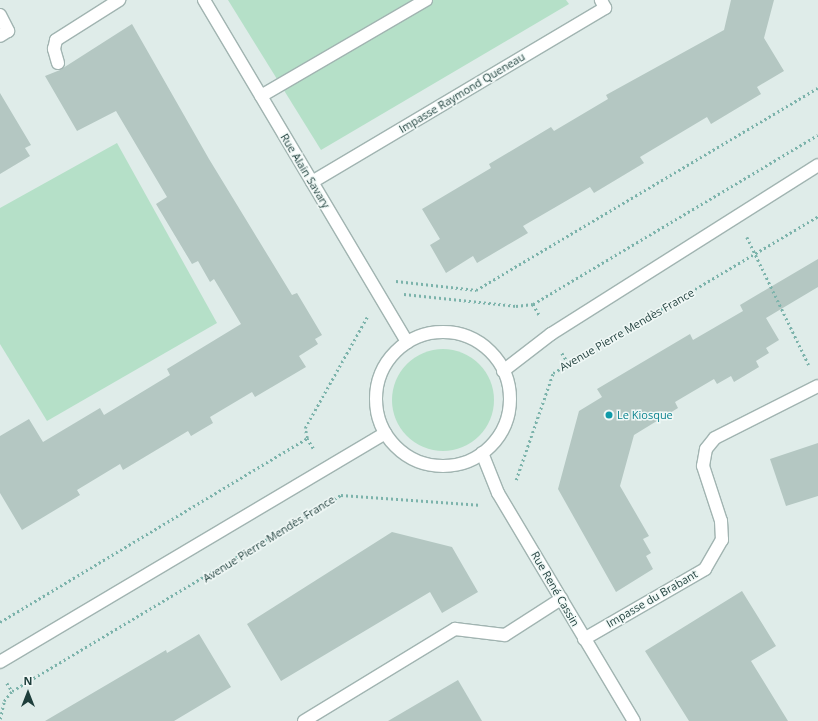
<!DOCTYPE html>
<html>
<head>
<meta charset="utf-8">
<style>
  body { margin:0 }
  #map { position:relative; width:818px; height:721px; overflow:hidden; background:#dfece9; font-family:"Open Sans",sans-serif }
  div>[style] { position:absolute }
  .green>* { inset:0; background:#b5e0c8 }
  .round { border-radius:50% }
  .building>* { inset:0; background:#b4c7c2 }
  .path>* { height:2.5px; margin-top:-1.25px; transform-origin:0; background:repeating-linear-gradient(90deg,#7cb3ab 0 2px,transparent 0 5px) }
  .roads { filter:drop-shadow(1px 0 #a1b4b1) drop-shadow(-1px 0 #a1b4b1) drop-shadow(0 1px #a1b4b1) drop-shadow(0 -1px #a1b4b1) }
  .minor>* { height:12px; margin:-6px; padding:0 6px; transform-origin:6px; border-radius:6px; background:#fff }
  .minor>.ring { margin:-6px; padding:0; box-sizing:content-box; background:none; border:12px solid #fff; border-radius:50% }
  .dots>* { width:11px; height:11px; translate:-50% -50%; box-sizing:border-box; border:2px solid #f0f8f6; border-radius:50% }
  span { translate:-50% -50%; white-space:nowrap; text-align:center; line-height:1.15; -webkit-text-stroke:3px #f0f8f6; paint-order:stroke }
  .street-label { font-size:11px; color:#1e3e3b }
  .culture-label { font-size:11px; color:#0d838f }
  .left { translate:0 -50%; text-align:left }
  .north { position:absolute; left:8px; top:673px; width:40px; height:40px; -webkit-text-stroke:3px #f0f8f6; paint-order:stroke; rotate:0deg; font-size:11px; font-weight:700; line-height:16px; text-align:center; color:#1e3e3b }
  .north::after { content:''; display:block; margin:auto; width:14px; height:18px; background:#1e3e3b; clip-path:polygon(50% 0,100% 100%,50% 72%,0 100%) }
</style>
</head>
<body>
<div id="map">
  <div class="green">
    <div style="clip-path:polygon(228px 0,566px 0,569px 4px,321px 150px)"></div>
    <div style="clip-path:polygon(117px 143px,217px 323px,47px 421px,0 344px,0 208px)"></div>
    <div class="round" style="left:392px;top:349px;width:102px;height:102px"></div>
  </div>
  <div class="building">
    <div style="clip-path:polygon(731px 0,774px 0,764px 38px,784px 71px,757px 87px,761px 94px,711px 124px,707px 117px,640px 157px,644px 163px,594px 193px,590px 187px,554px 208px,523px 226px,528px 233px,477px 263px,473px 256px,446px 273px,430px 245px,440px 239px,422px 209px,491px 168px,489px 164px,531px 139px,551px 127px,554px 131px,608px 99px,606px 95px,724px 30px)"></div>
    <div style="clip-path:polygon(132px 24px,209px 159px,292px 295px,297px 293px,322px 335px,315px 339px,318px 344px,299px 356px,306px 367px,255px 397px,252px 392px,210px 417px,213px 423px,191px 436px,188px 431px,123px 470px,120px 464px,77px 490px,80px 495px,22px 530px,0 493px,0 436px,29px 419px,43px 442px,100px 408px,104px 415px,170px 375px,167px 369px,241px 324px,214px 279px,210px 282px,198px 261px,192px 264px,156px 204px,167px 197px,116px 111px,77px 131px,45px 76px,60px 70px)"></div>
    <div style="clip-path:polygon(0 93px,31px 145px,25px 148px,30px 156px,0 174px)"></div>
    <div style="clip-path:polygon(818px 259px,818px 287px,766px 318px,779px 340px,766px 348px,769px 353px,756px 361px,759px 367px,734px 382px,731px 376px,717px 384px,714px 379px,675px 402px,678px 408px,634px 435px,620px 486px,649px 536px,643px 539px,651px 553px,646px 556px,653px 569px,616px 592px,558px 489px,579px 411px,602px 397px,597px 389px,690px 334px,693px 340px,743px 311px,740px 305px)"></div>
    <div style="clip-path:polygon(818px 443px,818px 496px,786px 506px,770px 459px)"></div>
    <div style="clip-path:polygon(392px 532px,452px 547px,478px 592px,442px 613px,430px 592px,281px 681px,247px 624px)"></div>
    <div style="clip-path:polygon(742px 591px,776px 646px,751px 661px,788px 721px,689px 721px,645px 651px)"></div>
    <div style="clip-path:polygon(199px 634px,231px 687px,174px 721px,45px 721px,166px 650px,167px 653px)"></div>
    <div style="clip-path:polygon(458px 680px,482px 721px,388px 721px)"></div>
  </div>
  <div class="path">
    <div style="left:747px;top:237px;width:142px;rotate:64.2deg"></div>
    <div style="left:396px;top:281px;width:81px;rotate:6.4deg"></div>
    <div style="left:476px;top:290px;width:397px;rotate:-30.6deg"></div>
    <div style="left:404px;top:294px;width:113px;rotate:6.1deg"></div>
    <div style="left:516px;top:306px;width:17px;rotate:-7deg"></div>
    <div style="left:533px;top:304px;width:331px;rotate:-30.7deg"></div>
    <div style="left:533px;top:304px;width:14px;rotate:60deg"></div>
    <div style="left:562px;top:353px;width:13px;rotate:58deg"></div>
    <div style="left:307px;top:438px;width:13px;rotate:58deg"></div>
    <div style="left:516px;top:480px;width:113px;rotate:-70.9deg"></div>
    <div style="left:553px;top:373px;width:308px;rotate:-30.6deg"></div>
    <div style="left:0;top:622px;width:358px;rotate:-30.9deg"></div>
    <div style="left:307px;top:438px;width:10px;rotate:-101deg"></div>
    <div style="left:305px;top:428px;width:127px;rotate:-60.8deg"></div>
    <div style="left:7px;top:683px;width:9px;rotate:58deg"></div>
    <div style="left:0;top:719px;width:18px;rotate:-77deg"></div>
    <div style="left:4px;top:701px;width:13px;rotate:-51deg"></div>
    <div style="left:12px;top:691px;width:383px;rotate:-30.8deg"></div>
    <div style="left:341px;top:495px;width:138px;rotate:4.1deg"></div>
  </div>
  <div class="roads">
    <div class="minor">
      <div style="left:204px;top:0;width:398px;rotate:59.3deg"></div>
      <div style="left:0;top:15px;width:18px;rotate:63deg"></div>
      <div style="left:8px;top:31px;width:9px;rotate:148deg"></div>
      <div style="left:58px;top:63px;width:15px;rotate:-106deg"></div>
      <div style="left:54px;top:49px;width:9px;rotate:-77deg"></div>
      <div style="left:56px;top:40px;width:75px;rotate:-32.4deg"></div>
      <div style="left:261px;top:96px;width:191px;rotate:-30.2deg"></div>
      <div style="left:312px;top:182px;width:341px;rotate:-30.7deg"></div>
      <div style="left:605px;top:8px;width:9px;rotate:-117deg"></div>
      <div class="ring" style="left:376px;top:332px;width:122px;height:122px"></div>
      <div style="left:503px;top:371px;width:61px;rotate:-37.6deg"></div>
      <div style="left:551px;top:334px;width:316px;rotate:-32.3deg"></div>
      <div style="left:482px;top:453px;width:43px;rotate:68.2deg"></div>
      <div style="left:498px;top:493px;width:265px;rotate:59.2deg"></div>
      <div style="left:584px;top:639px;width:140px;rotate:-30deg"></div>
      <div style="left:705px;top:569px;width:34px;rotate:-60deg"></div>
      <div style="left:722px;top:540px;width:19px;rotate:-93deg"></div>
      <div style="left:721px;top:521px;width:58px;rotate:-108.1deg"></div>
      <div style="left:703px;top:466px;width:17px;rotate:-80deg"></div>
      <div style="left:706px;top:449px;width:14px;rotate:-51deg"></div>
      <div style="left:715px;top:438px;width:115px;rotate:-26.8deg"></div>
      <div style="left:0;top:662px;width:448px;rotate:-30.7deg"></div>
      <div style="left:304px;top:721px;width:177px;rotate:-31.4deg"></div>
      <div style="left:455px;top:629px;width:50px;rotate:6.8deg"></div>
      <div style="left:505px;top:635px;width:67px;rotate:-32.7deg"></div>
    </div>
  </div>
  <div class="dots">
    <div style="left:609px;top:415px;background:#0f9aa8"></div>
  </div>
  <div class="street-label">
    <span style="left:462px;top:93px;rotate:-31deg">Impasse Raymond Queneau</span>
    <span style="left:305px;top:171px;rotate:59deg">Rue Alain Savary</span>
    <span style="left:627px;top:330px;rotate:-30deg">Avenue Pierre Mendès France</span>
    <span style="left:269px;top:539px;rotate:-32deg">Avenue Pierre Mendès France</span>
    <span style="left:555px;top:589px;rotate:60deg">Rue René Cassin</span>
    <span style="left:652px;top:599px;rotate:-30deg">Impasse du Brabant</span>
  </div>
  <div class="culture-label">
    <span class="left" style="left:617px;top:415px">Le Kiosque</span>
  </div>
  <div class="north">N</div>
</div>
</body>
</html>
